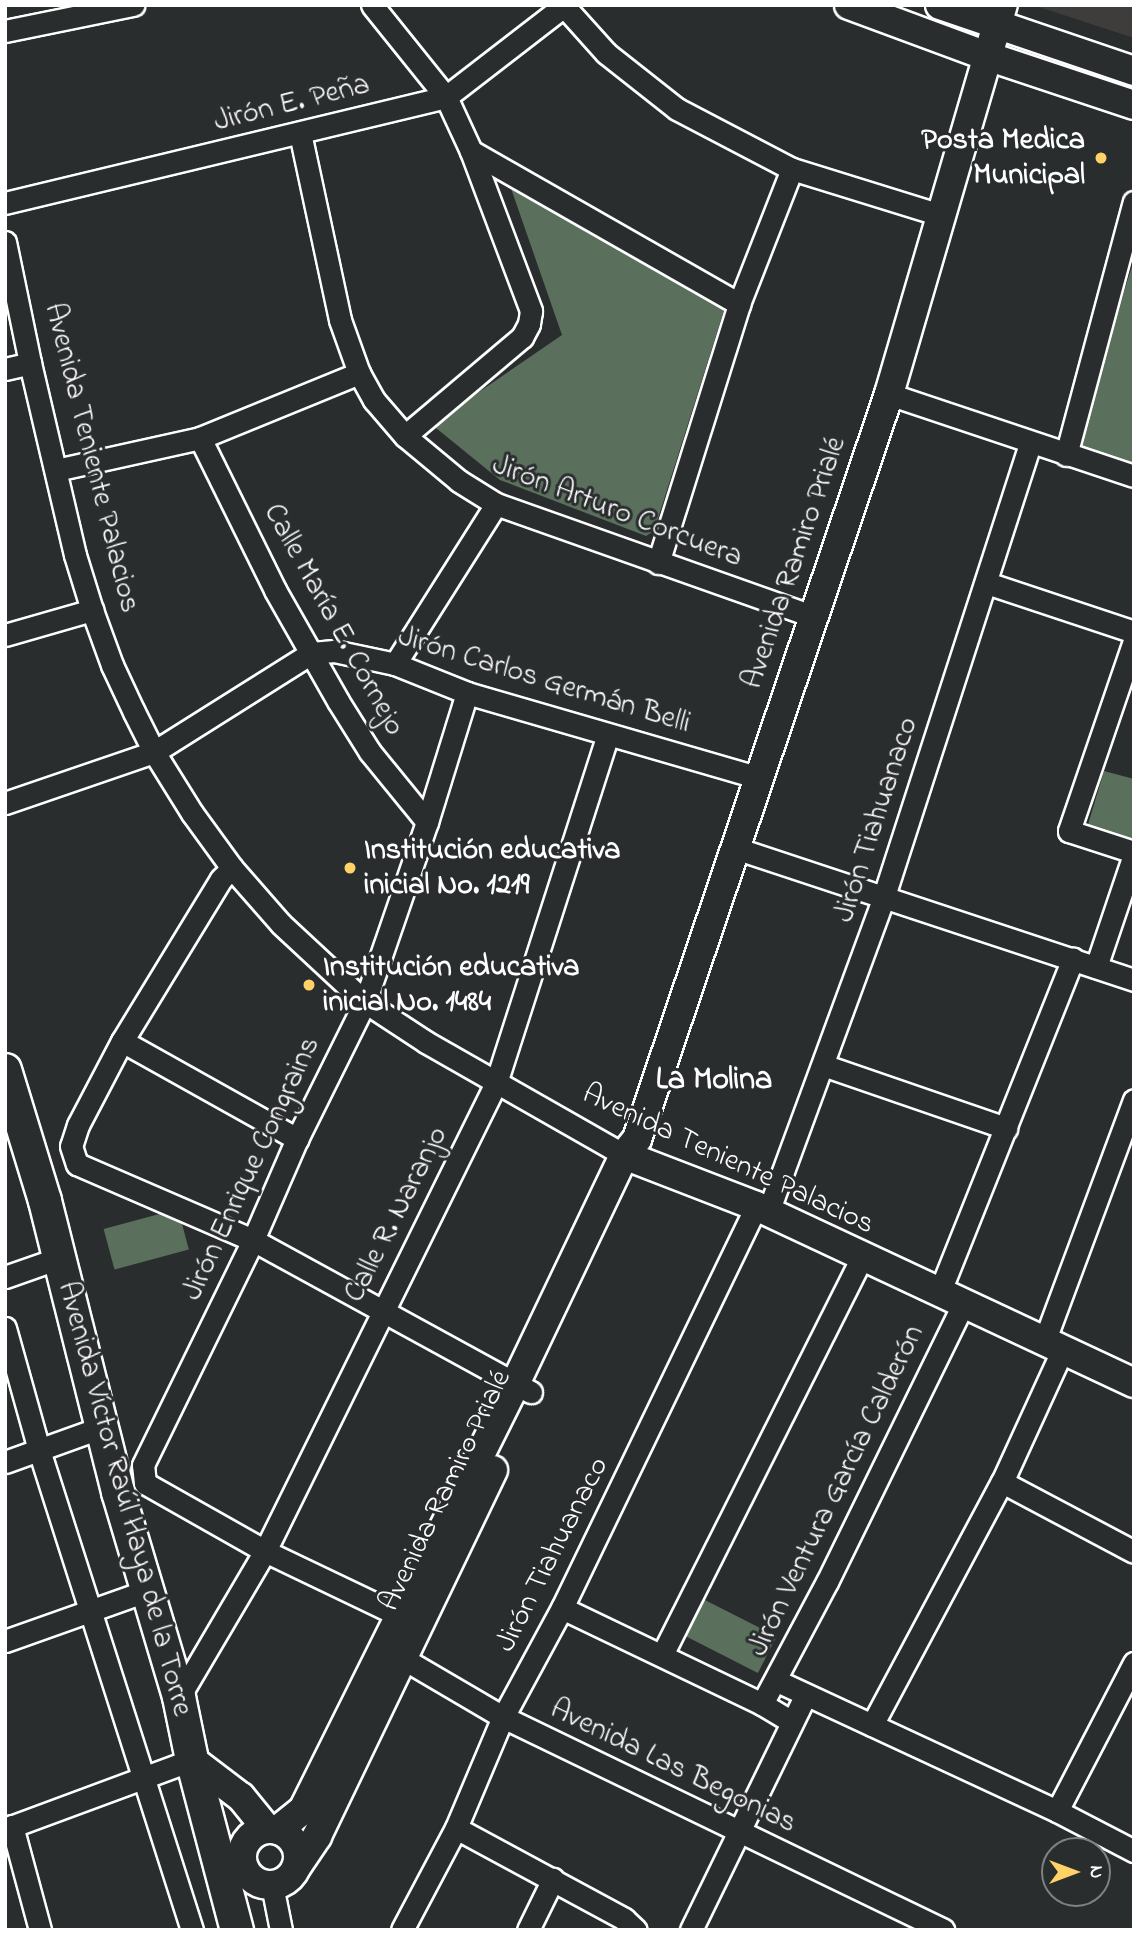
<!DOCTYPE html>
<html>
<head>
<meta charset="utf-8">
<style>
  body { margin:0 }
  #map { position:relative; width:1139px; height:1935px; overflow:hidden; background:#2a2d2e; font-family:"Indie Flower",sans-serif }
  div>[style] { position:absolute }
  .built>* { inset:0; background:#3f3d3b }
  .green>* { inset:0; background:#5a705c; transform-origin:0 0 }
  .roads { filter:drop-shadow(2px 0 #fff) drop-shadow(-2px 0 #fff) drop-shadow(0 2px #fff) drop-shadow(0 -2px #fff) }
  .street>* { height:21px; margin:-10.5px; padding:0 10.5px; transform-origin:10.5px; border-radius:10.5px; background:#2a2d2e }
  .secondary>* { height:28px; margin:-14px; padding:0 14px; transform-origin:14px; border-radius:14px; background:#2a2d2e }
  .secondary>.ring { margin:-14px; padding:0; box-sizing:content-box; background:none; border:28px solid #2a2d2e; border-radius:50% }
  .primary>* { height:32px; margin:-16px; padding:0 16px; transform-origin:16px; border-radius:16px; background:#2a2d2e }
  .dots>* { width:19px; height:19px; translate:-50% -50%; box-sizing:border-box; border:4px solid #2a2d2e; border-radius:50% }
  span { translate:-50% -50%; white-space:nowrap; text-align:center; line-height:1.15; -webkit-text-stroke:6px #2a2d2e; paint-order:stroke }
  .street-label { font-size:30px; color:#fff }
  .poi-label { font-size:30px; color:#fff; font-weight:700 }
  .right { translate:-100% -50%; text-align:right }
  .left { translate:0 -50%; text-align:left }
  .neighbourhood-label { font-size:32px; color:#fff; font-weight:700 }
  .frame { position:absolute; inset:0; border:7px solid #fff; pointer-events:none }
  .north { position:absolute; left:1041px; top:1837px; width:70px; height:70px; box-sizing:border-box; background:#2a2d2e; border:2px solid #7f8182; border-radius:50%; rotate:90deg; font-size:19px; font-weight:700; line-height:28px; text-align:center; color:#fff }
  .north::after { content:''; display:block; margin:auto; width:24px; height:32px; background:#ffd166; clip-path:polygon(50% 0,100% 100%,50% 72%,0 100%) }
</style>
</head>
<body>
<div id="map">
  <div class="built">
    <div style="clip-path:polygon(1033px 5px,1134px 5px,1134px 38px)"></div>
  </div>
  <div class="green">
    <div style="clip-path:polygon(507px 177px,727px 301px,654px 531px,646px 536px,500px 480px,436px 428px,438px 420px,562px 335px)"></div>
    <div style="clip-path:polygon(1134px 260px,1134px 464px,1075px 445px)"></div>
    <div style="clip-path:polygon(1104px 771px,1134px 779px,1134px 842px,1087px 828px)"></div>
    <div style="left:178px;top:1209px;width:42px;height:77px;rotate:75deg"></div>
    <div style="left:699px;top:1597px;width:87px;height:41px;rotate:27deg"></div>
  </div>
  <div class="roads">
    <div class="street">
      <div style="left:372px;top:5px;width:118px;rotate:51.2deg"></div>
      <div style="left:446px;top:97px;width:60px;rotate:65.2deg"></div>
      <div style="left:471px;top:151px;width:171px;rotate:69.4deg"></div>
      <div style="left:531px;top:311px;width:13px;rotate:99deg"></div>
      <div style="left:529px;top:324px;width:15px;rotate:118deg"></div>
      <div style="left:522px;top:337px;width:153px;rotate:139.8deg"></div>
      <div style="left:563px;top:5px;width:64px;rotate:48.1deg"></div>
      <div style="left:606px;top:53px;width:90px;rotate:38.3deg"></div>
      <div style="left:677px;top:109px;width:130px;rotate:27.6deg"></div>
      <div style="left:792px;top:169px;width:156px;rotate:17.2deg"></div>
      <div style="left:5px;top:31px;width:131px;rotate:-11.5deg"></div>
      <div style="left:300px;top:133px;width:191px;rotate:77.9deg"></div>
      <div style="left:340px;top:320px;width:56px;rotate:70.3deg"></div>
      <div style="left:359px;top:373px;width:31px;rotate:61deg"></div>
      <div style="left:374px;top:400px;width:48px;rotate:49.3deg"></div>
      <div style="left:405px;top:436px;width:70px;rotate:39.8deg"></div>
      <div style="left:459px;top:481px;width:44px;rotate:31.9deg"></div>
      <div style="left:496px;top:504px;width:335px;rotate:19.5deg"></div>
      <div style="left:471px;top:151px;width:309px;rotate:29.7deg"></div>
      <div style="left:5px;top:203px;width:454px;rotate:-13.5deg"></div>
      <div style="left:446px;top:97px;width:150px;rotate:-37.7deg"></div>
      <div style="left:5px;top:242px;width:124px;rotate:78.3deg"></div>
      <div style="left:30px;top:363px;width:197px;rotate:76.8deg"></div>
      <div style="left:75px;top:555px;width:58px;rotate:72.8deg"></div>
      <div style="left:92px;top:610px;width:59px;rotate:70deg"></div>
      <div style="left:112px;top:665px;width:52px;rotate:64.9deg"></div>
      <div style="left:134px;top:712px;width:45px;rotate:63.4deg"></div>
      <div style="left:154px;top:752px;width:72px;rotate:58.1deg"></div>
      <div style="left:192px;top:813px;width:68px;rotate:54deg"></div>
      <div style="left:232px;top:868px;width:74px;rotate:48.8deg"></div>
      <div style="left:281px;top:924px;width:115px;rotate:42.9deg"></div>
      <div style="left:365px;top:1002px;width:73px;rotate:33.3deg"></div>
      <div style="left:426px;top:1042px;width:228px;rotate:29.7deg"></div>
      <div style="left:5px;top:369px;width:26px;rotate:-13deg"></div>
      <div style="left:889px;top:394px;width:258px;rotate:18.5deg"></div>
      <div style="left:200px;top:438px;width:169px;rotate:63.7deg"></div>
      <div style="left:275px;top:590px;width:128px;rotate:60.4deg"></div>
      <div style="left:338px;top:701px;width:60px;rotate:57.9deg"></div>
      <div style="left:370px;top:752px;width:90px;rotate:50.8deg"></div>
      <div style="left:1066px;top:455px;width:262px;rotate:-75deg"></div>
      <div style="left:56px;top:470px;width:148px;rotate:-12.5deg"></div>
      <div style="left:200px;top:438px;width:172px;rotate:-22.2deg"></div>
      <div style="left:658px;top:563px;width:271px;rotate:-72.6deg"></div>
      <div style="left:739px;top:304px;width:145px;rotate:-68.6deg"></div>
      <div style="left:987px;top:583px;width:155px;rotate:18.4deg"></div>
      <div style="left:5px;top:635px;width:91px;rotate:-16deg"></div>
      <div style="left:1134px;top:641px;width:201px;rotate:108.9deg"></div>
      <div style="left:1069px;top:831px;width:68px;rotate:17.9deg"></div>
      <div style="left:395px;top:664px;width:189px;rotate:-57.7deg"></div>
      <div style="left:5px;top:803px;width:157px;rotate:-18.9deg"></div>
      <div style="left:154px;top:752px;width:186px;rotate:-32.2deg"></div>
      <div style="left:311px;top:653px;width:23px;rotate:-5deg"></div>
      <div style="left:334px;top:651px;width:62px;rotate:12deg"></div>
      <div style="left:395px;top:664px;width:78px;rotate:21.9deg"></div>
      <div style="left:467px;top:693px;width:302px;rotate:16.2deg"></div>
      <div style="left:735px;top:848px;width:420px;rotate:18.3deg"></div>
      <div style="left:232px;top:868px;width:16px;rotate:135deg"></div>
      <div style="left:221px;top:879px;width:190px;rotate:121.4deg"></div>
      <div style="left:122px;top:1041px;width:95px;rotate:117.6deg"></div>
      <div style="left:78px;top:1125px;width:22px;rotate:108deg"></div>
      <div style="left:71px;top:1146px;width:19px;rotate:72deg"></div>
      <div style="left:77px;top:1164px;width:192px;rotate:23.4deg"></div>
      <div style="left:253px;top:1240px;width:317px;rotate:28.7deg"></div>
      <div style="left:1096px;top:967px;width:118px;rotate:-71.3deg"></div>
      <div style="left:122px;top:1041px;width:201px;rotate:29.2deg"></div>
      <div style="left:823px;top:1065px;width:194px;rotate:19deg"></div>
      <div style="left:768px;top:1212px;width:333px;rotate:-69.8deg"></div>
      <div style="left:883px;top:899px;width:479px;rotate:-72.1deg"></div>
      <div style="left:5px;top:1277px;width:57px;rotate:-19.4deg"></div>
      <div style="left:940px;top:1291px;width:358px;rotate:-68.2deg"></div>
      <div style="left:5px;top:1328px;width:127px;rotate:74.4deg"></div>
      <div style="left:39px;top:1450px;width:504px;rotate:72.32deg"></div>
      <div style="left:1044px;top:1342px;width:258px;rotate:-69.6deg"></div>
      <div style="left:5px;top:1462px;width:103px;rotate:-19.8deg"></div>
      <div style="left:1002px;top:1482px;width:149px;rotate:27.9deg"></div>
      <div style="left:562px;top:1608px;width:222px;rotate:25.6deg"></div>
      <div style="left:762px;top:1704px;width:35px;rotate:31deg"></div>
      <div style="left:413px;top:1622px;width:164px;rotate:-154.4deg"></div>
      <div style="left:265px;top:1551px;width:138px;rotate:-150.5deg"></div>
      <div style="left:145px;top:1483px;width:18px;rotate:-96deg"></div>
      <div style="left:143px;top:1465px;width:250px;rotate:-63.9deg"></div>
      <div style="left:253px;top:1240px;width:110px;rotate:-66.5deg"></div>
      <div style="left:297px;top:1139px;width:153px;rotate:-63.6deg"></div>
      <div style="left:365px;top:1002px;width:190px;rotate:-71deg"></div>
      <div style="left:427px;top:822px;width:135px;rotate:-72.8deg"></div>
      <div style="left:5px;top:1641px;width:150px;rotate:-19.5deg"></div>
      <div style="left:392px;top:1652px;width:129px;rotate:30.4deg"></div>
      <div style="left:503px;top:1717px;width:489px;rotate:25.8deg"></div>
      <div style="left:662px;top:1655px;width:445px;rotate:-63.3deg"></div>
      <div style="left:777px;top:1681px;width:309px;rotate:24.9deg"></div>
      <div style="left:1057px;top:1811px;width:87px;rotate:27.5deg"></div>
      <div style="left:179px;top:1697px;width:169px;rotate:-59.5deg"></div>
      <div style="left:265px;top:1551px;width:522px;rotate:-63.73deg"></div>
      <div style="left:496px;top:1083px;width:366px;rotate:-72.2deg"></div>
      <div style="left:762px;top:1704px;width:138px;rotate:-62deg"></div>
      <div style="left:827px;top:1582px;width:309px;rotate:-63.9deg"></div>
      <div style="left:872px;top:1725px;width:276px;rotate:-61.9deg"></div>
      <div style="left:1002px;top:1482px;width:144px;rotate:-65.4deg"></div>
      <div style="left:1057px;top:1811px;width:167px;rotate:-62.5deg"></div>
      <div style="left:12px;top:1826px;width:108px;rotate:74.9deg"></div>
      <div style="left:456px;top:1828px;width:191px;rotate:28.4deg"></div>
      <div style="left:624px;top:1919px;width:16px;rotate:43deg"></div>
      <div style="left:5px;top:1829px;width:199px;rotate:-20.3deg"></div>
      <div style="left:272px;top:1885px;width:46px;rotate:78.7deg"></div>
      <div style="left:402px;top:1930px;width:115px;rotate:-62.1deg"></div>
      <div style="left:456px;top:1828px;width:121px;rotate:-67.1deg"></div>
      <div style="left:503px;top:1717px;width:124px;rotate:-61.6deg"></div>
      <div style="left:562px;top:1608px;width:446px;rotate:-64.2deg"></div>
      <div style="left:528px;top:1930px;width:57px;rotate:-63.9deg"></div>
      <div style="left:691px;top:1930px;width:260px;rotate:-64deg"></div>
    </div>
    <div class="secondary">
      <div style="left:849px;top:5px;width:147px;rotate:20.3deg"></div>
      <div style="left:987px;top:56px;width:155px;rotate:18.4deg"></div>
      <div style="left:940px;top:5px;width:205px;rotate:18.8deg"></div>
      <div style="left:624px;top:1155px;width:142px;rotate:21.1deg"></div>
      <div style="left:756px;top:1206px;width:417px;rotate:25.1deg"></div>
      <div style="left:192px;top:1760px;width:61px;rotate:37.1deg"></div>
      <div style="left:241px;top:1797px;width:41px;rotate:50.9deg"></div>
      <div class="ring" style="left:242px;top:1829px;width:28px;height:28px"></div>
      <div style="left:278px;top:1830px;width:32px;rotate:-39deg"></div>
      <div style="left:303px;top:1810px;width:476px;rotate:-63.5deg"></div>
      <div style="left:515px;top:1384px;width:254px;rotate:-64.5deg"></div>
      <div style="left:624px;top:1155px;width:21px;rotate:-51deg"></div>
      <div style="left:637px;top:1139px;width:786px;rotate:-71.31deg"></div>
      <div style="left:889px;top:394px;width:405px;rotate:-73.7deg"></div>
      <div style="left:297px;top:1866px;width:36px;rotate:-56deg"></div>
      <div style="left:317px;top:1836px;width:406px;rotate:-64.3deg"></div>
    </div>
    <div class="primary">
      <div style="left:5px;top:1070px;width:137px;rotate:73deg"></div>
      <div style="left:45px;top:1201px;width:300px;rotate:75.9deg"></div>
      <div style="left:118px;top:1492px;width:214px;rotate:73.4deg"></div>
      <div style="left:179px;top:1697px;width:64px;rotate:78.3deg"></div>
      <div style="left:192px;top:1760px;width:176px;rotate:75.2deg"></div>
    </div>
  </div>
  <div class="dots">
    <div style="left:1101px;top:158px;background:#ffd166"></div>
    <div style="left:350px;top:868px;background:#ffd166"></div>
    <div style="left:309px;top:985px;background:#ffd166"></div>
  </div>
  <div class="street-label">
    <span style="left:292px;top:104px;rotate:-14deg">Jirón E. Peña</span>
    <span style="left:91px;top:458px;rotate:76deg">Avenida Teniente Palacios</span>
    <span style="left:617px;top:512px;rotate:21deg">Jirón Arturo Corcuera</span>
    <span style="left:795px;top:563px;rotate:-71deg">Avenida Ramiro Prialé</span>
    <span style="left:333px;top:620px;rotate:61deg">Calle María E. Cornejo</span>
    <span style="left:544px;top:681px;rotate:17deg">Jirón Carlos Germán Belli</span>
    <span style="left:877px;top:820px;rotate:-72deg">Jirón Tiahuanaco</span>
    <span style="left:728px;top:1160px;rotate:25deg">Avenida Teniente Palacios</span>
    <span style="left:252px;top:1169px;rotate:-65deg">Jirón Enrique Congrains</span>
    <span style="left:397px;top:1215px;rotate:-63deg">Calle R. Naranjo</span>
    <span style="left:446px;top:1491px;rotate:-64deg">Avenida Ramiro Prialé</span>
    <span style="left:837px;top:1491px;rotate:-64deg">Jirón Ventura García Calderón</span>
    <span style="left:124px;top:1499px;rotate:75deg">Avenida Víctor Raúl Haya de la Torre</span>
    <span style="left:553px;top:1555px;rotate:-63deg">Jirón Tiahuanaco</span>
    <span style="left:673px;top:1767px;rotate:26deg">Avenida Las Begonias</span>
  </div>
  <div class="poi-label">
    <span class="right" style="left:1085px;top:158px">Posta Medica<br>Municipal</span>
    <span class="left" style="left:364px;top:868px">Institución educativa<br>inicial No. 1219</span>
    <span class="left" style="left:323px;top:985px">Institución educativa<br>inicial No. 1484</span>
  </div>
  <div class="neighbourhood-label">
    <span style="left:714px;top:1081px">La Molina</span>
  </div>
  <div class="frame"></div>
  <div class="north">N</div>
</div>
</body>
</html>
